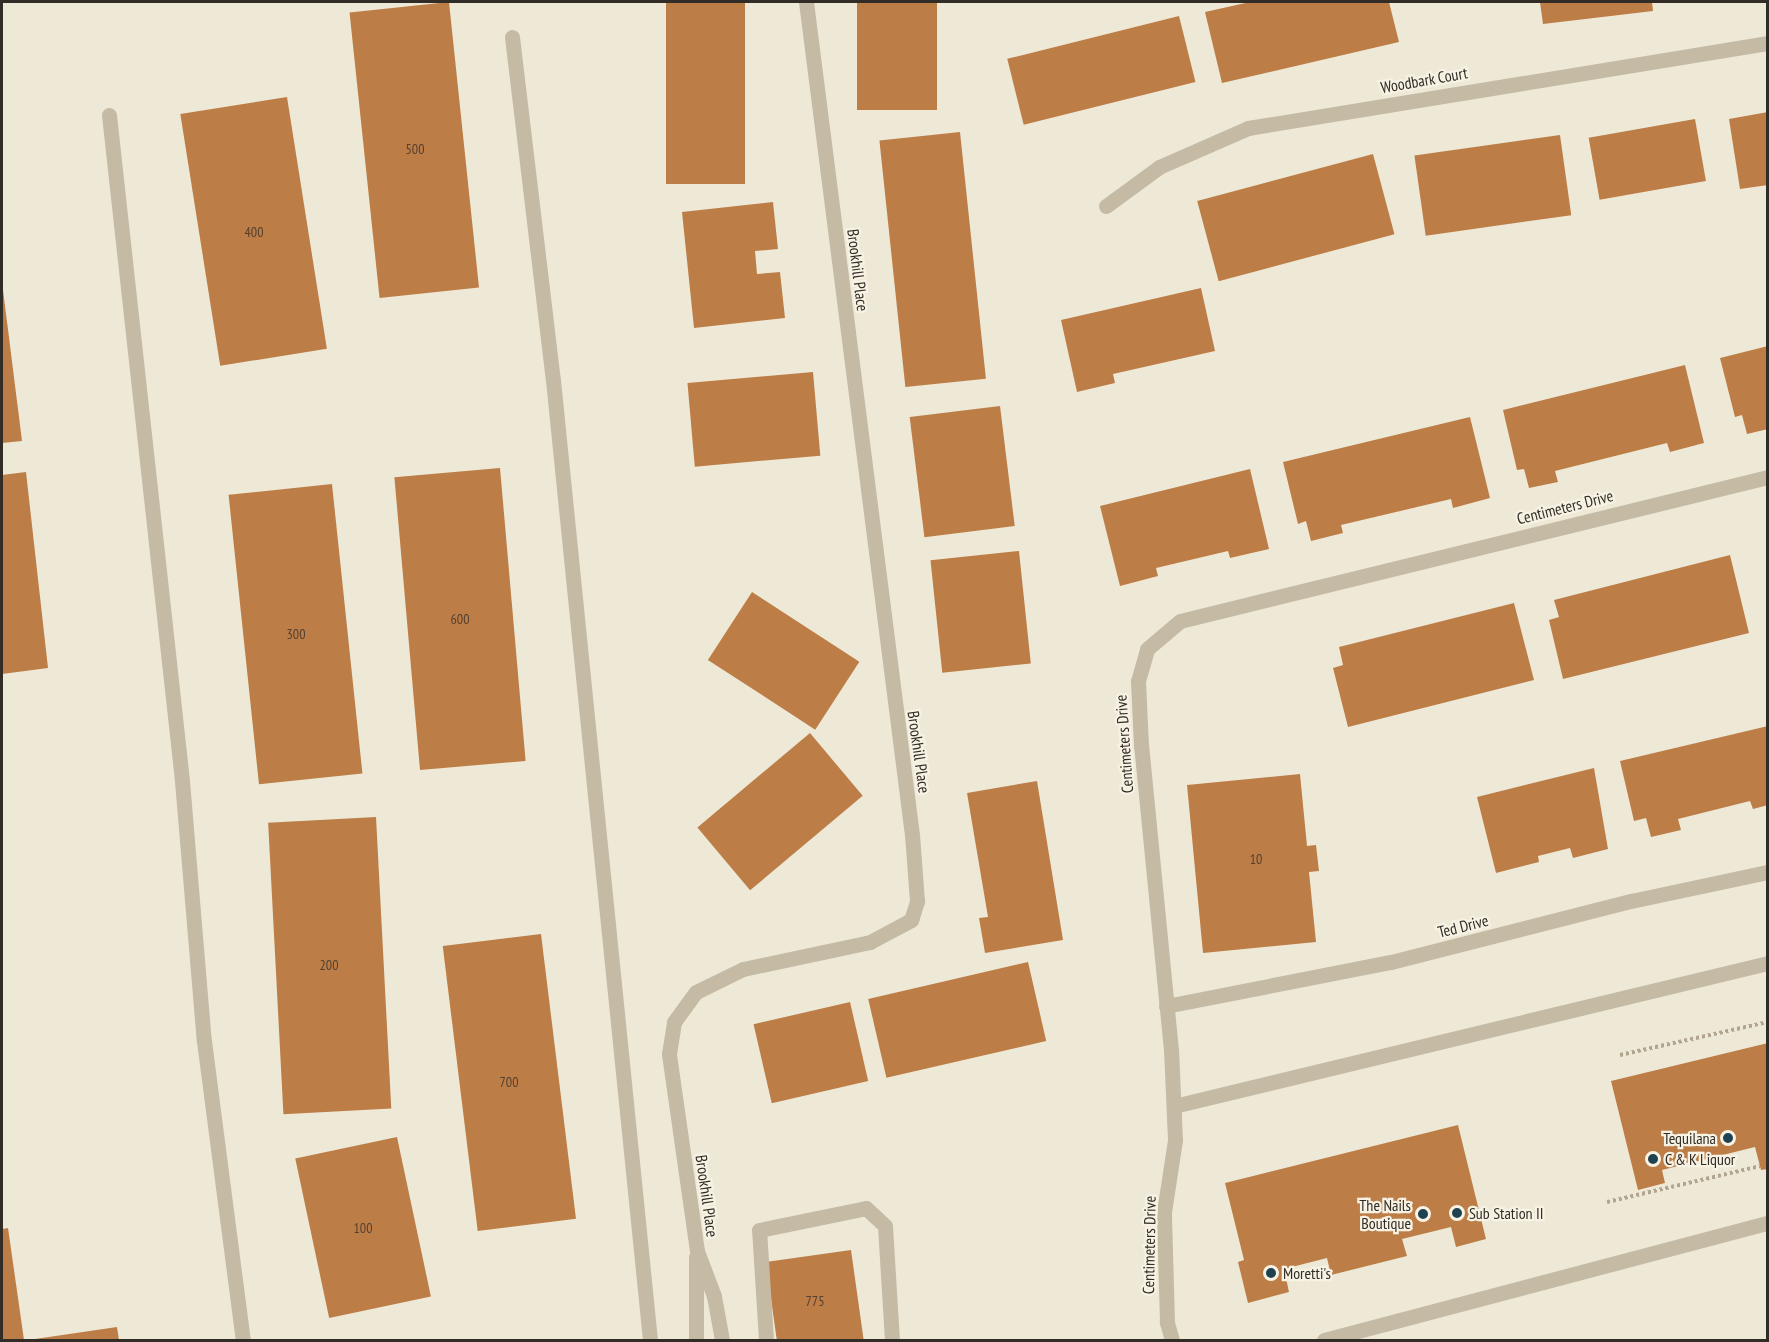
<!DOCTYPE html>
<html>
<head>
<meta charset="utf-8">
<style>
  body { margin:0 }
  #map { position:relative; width:1769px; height:1342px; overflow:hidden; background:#eee9d7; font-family:"PT Sans Narrow",sans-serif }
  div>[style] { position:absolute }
  .building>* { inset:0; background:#bd7d47; transform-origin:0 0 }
  .path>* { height:4px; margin-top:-2px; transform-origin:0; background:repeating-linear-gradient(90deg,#b1a58f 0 3px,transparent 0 6px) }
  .lane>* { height:15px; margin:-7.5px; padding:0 7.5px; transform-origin:7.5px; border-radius:7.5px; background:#c5bba5 }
  .dots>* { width:16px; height:16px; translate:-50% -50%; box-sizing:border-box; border:3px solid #f7f2e3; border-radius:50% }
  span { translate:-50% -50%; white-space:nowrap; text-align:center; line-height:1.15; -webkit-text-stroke:4.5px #f7f2e3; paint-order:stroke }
  .number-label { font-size:14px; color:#54402e }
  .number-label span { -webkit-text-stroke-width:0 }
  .street-label { font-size:16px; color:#312c25 }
  .poi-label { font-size:16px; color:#312c25 }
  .right { translate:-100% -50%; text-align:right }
  .left { translate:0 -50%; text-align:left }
  .frame { position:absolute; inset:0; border:3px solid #312c25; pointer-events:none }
</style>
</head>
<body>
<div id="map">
  <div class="building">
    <div style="left:449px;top:2px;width:287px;height:100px;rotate:84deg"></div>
    <div style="left:666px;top:2px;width:79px;height:182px"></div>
    <div style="left:857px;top:2px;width:80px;height:108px"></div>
    <div style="clip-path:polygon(1250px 2px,1389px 2px,1399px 42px,1222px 83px,1205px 12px)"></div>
    <div style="clip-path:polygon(1540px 2px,1652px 2px,1653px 11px,1543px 24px)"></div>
    <div style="left:1179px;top:16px;width:68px;height:177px;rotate:76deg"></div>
    <div style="left:287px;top:97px;width:255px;height:108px;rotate:81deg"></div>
    <div style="clip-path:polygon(1768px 112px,1768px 185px,1740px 189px,1729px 119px)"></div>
    <div style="left:1695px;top:119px;width:63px;height:108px;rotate:80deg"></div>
    <div style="left:960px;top:132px;width:248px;height:81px;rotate:84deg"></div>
    <div style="left:1560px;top:135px;width:81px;height:147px;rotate:82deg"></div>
    <div style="left:1373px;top:154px;width:83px;height:182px;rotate:75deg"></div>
    <div style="clip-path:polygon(773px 202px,778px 249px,755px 251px,757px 274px,780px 272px,785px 318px,694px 328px,682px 212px)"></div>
    <div style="clip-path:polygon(2px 282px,22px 441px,2px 443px)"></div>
    <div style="clip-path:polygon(1201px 288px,1215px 351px,1113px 374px,1115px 383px,1077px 392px,1061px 320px)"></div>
    <div style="clip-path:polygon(1768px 346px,1768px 429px,1747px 434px,1742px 415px,1735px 417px,1720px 358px)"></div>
    <div style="clip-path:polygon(1685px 365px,1704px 443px,1670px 452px,1667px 443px,1555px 471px,1558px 482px,1529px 488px,1524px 469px,1517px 470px,1503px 410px)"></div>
    <div style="left:813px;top:372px;width:84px;height:126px;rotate:85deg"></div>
    <div style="left:1000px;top:406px;width:121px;height:91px;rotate:83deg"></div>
    <div style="clip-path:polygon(1470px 417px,1490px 498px,1453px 508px,1451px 499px,1341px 525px,1343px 533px,1311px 541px,1306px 521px,1298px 524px,1283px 462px)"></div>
    <div style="left:500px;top:468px;width:294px;height:106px;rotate:85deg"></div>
    <div style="clip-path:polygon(1250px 469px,1269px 549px,1230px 558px,1228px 551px,1156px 568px,1158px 576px,1120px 586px,1100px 506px)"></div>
    <div style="clip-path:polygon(26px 472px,48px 668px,2px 674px,2px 475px)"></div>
    <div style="left:332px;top:484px;width:291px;height:104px;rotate:84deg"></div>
    <div style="left:1019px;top:551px;width:113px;height:89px;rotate:84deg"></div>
    <div style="clip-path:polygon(1730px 555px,1749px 633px,1563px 679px,1549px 620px,1559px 617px,1554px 600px)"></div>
    <div style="left:752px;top:592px;width:128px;height:81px;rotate:33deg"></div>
    <div style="clip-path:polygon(1514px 603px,1534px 680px,1348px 727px,1333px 668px,1343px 665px,1339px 647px)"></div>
    <div style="clip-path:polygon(1768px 726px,1768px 805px,1753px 809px,1750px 801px,1678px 819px,1681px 830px,1651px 837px,1646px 818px,1634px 821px,1620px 761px)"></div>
    <div style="left:810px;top:733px;width:82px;height:147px;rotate:50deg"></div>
    <div style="clip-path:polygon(1594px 768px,1608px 849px,1573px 858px,1570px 848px,1538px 856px,1539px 862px,1496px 873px,1477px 797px)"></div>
    <div style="clip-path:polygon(1300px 774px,1307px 846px,1316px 845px,1319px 871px,1309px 872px,1316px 942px,1203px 953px,1187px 785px)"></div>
    <div style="clip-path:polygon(1037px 781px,1063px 940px,985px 953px,979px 918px,988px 917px,967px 793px)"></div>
    <div style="left:376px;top:817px;width:292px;height:108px;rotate:87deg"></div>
    <div style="left:541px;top:934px;width:287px;height:99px;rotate:83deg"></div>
    <div style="left:1028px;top:962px;width:81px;height:164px;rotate:77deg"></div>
    <div style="left:850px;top:1002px;width:81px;height:99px;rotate:77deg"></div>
    <div style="clip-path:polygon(1768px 1043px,1768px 1169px,1761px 1170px,1755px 1147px,1662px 1170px,1665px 1183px,1638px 1190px,1611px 1081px)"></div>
    <div style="clip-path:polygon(1458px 1125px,1486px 1239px,1456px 1247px,1451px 1227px,1402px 1239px,1407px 1256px,1331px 1275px,1327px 1258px,1284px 1269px,1289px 1292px,1248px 1303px,1238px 1262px,1244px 1260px,1225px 1183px)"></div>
    <div style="left:397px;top:1137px;width:163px;height:104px;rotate:78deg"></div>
    <div style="clip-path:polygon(8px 1228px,24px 1340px,2px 1340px,2px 1229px)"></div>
    <div style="left:851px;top:1250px;width:91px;height:86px;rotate:82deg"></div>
    <div style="clip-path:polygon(117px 1327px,119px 1340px,35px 1340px,35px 1339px)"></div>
  </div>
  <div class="path">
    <div style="left:1620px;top:1055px;width:152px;rotate:-12.6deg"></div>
    <div style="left:1607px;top:1202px;width:157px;rotate:-13.2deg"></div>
  </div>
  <div class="lane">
    <div style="left:512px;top:37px;width:345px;rotate:83.2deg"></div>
    <div style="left:553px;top:380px;width:965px;rotate:84.23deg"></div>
    <div style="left:109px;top:115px;width:670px;rotate:83.74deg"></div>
    <div style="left:182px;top:781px;width:261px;rotate:85.2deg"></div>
    <div style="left:204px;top:1041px;width:302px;rotate:82.6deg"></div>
    <div style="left:1106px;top:206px;width:66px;rotate:-36.3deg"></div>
    <div style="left:1159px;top:167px;width:97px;rotate:-23.7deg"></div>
    <div style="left:1248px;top:128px;width:527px;rotate:-9.28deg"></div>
    <div style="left:1166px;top:1006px;width:229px;rotate:-11.1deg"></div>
    <div style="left:1391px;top:962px;width:248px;rotate:-14.3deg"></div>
    <div style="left:1631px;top:901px;width:140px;rotate:-12deg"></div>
    <div style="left:1174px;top:1106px;width:611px;rotate:-13.54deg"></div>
    <div style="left:696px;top:1340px;width:83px;rotate:-90deg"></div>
    <div style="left:722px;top:1340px;width:45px;rotate:-100.3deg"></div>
    <div style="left:714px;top:1296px;width:48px;rotate:-110.7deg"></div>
    <div style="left:697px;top:1251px;width:199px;rotate:-98.1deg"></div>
    <div style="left:669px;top:1054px;width:32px;rotate:-81deg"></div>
    <div style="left:674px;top:1022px;width:37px;rotate:-54deg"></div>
    <div style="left:696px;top:992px;width:52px;rotate:-26.1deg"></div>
    <div style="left:743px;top:969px;width:130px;rotate:-12deg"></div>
    <div style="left:870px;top:942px;width:47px;rotate:-28.2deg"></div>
    <div style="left:911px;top:920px;width:20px;rotate:-72deg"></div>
    <div style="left:917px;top:901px;width:66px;rotate:-94.3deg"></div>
    <div style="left:912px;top:835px;width:840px;rotate:-97.25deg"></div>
    <div style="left:766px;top:1340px;width:110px;rotate:-93.6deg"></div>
    <div style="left:759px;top:1230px;width:109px;rotate:-11.6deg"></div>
    <div style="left:866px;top:1208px;width:26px;rotate:43deg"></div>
    <div style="left:885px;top:1226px;width:114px;rotate:86.5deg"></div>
    <div style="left:1172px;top:1340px;width:19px;rotate:-106deg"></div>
    <div style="left:1167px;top:1322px;width:110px;rotate:-91.6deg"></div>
    <div style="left:1164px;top:1212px;width:73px;rotate:-81.3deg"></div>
    <div style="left:1175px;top:1140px;width:90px;rotate:-92.5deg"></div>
    <div style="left:1171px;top:1050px;width:306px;rotate:-95.6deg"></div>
    <div style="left:1141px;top:745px;width:64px;rotate:-92.7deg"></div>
    <div style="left:1138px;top:681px;width:33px;rotate:-74deg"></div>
    <div style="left:1147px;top:649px;width:43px;rotate:-40.3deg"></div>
    <div style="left:1180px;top:621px;width:605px;rotate:-13.76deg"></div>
    <div style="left:1324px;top:1340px;width:459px;rotate:-14.8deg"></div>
  </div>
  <div class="dots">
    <div style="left:1728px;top:1138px;background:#1e424f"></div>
    <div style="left:1653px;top:1159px;background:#1e424f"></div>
    <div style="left:1457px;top:1213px;background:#1e424f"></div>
    <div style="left:1423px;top:1214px;background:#1e424f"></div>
    <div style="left:1271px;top:1273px;background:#1e424f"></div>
  </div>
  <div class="number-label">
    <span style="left:415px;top:149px">500</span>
    <span style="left:254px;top:232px">400</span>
    <span style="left:460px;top:619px">600</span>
    <span style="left:296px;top:634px">300</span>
    <span style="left:1256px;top:859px">10</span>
    <span style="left:329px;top:965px">200</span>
    <span style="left:509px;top:1082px">700</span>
    <span style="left:363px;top:1228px">100</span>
    <span style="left:815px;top:1301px">775</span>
  </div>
  <div class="street-label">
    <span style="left:1424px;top:80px;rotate:-10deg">Woodbark Court</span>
    <span style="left:858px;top:270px;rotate:83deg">Brookhill Place</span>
    <span style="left:1565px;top:507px;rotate:-14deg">Centimeters Drive</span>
    <span style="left:1124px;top:744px;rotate:-94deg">Centimeters Drive</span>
    <span style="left:919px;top:752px;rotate:82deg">Brookhill Place</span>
    <span style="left:1463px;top:926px;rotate:-14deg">Ted Drive</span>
    <span style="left:707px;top:1196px;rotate:82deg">Brookhill Place</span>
    <span style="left:1149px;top:1245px;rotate:-89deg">Centimeters Drive</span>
  </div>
  <div class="poi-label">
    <span class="right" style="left:1716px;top:1138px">Tequilana</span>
    <span class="left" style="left:1665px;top:1159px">C &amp; K Liquor</span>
    <span class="right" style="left:1411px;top:1214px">The Nails<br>Boutique</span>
    <span class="left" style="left:1469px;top:1213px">Sub Station II</span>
    <span class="left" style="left:1283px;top:1273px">Moretti's</span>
  </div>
  <div class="frame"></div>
</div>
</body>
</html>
